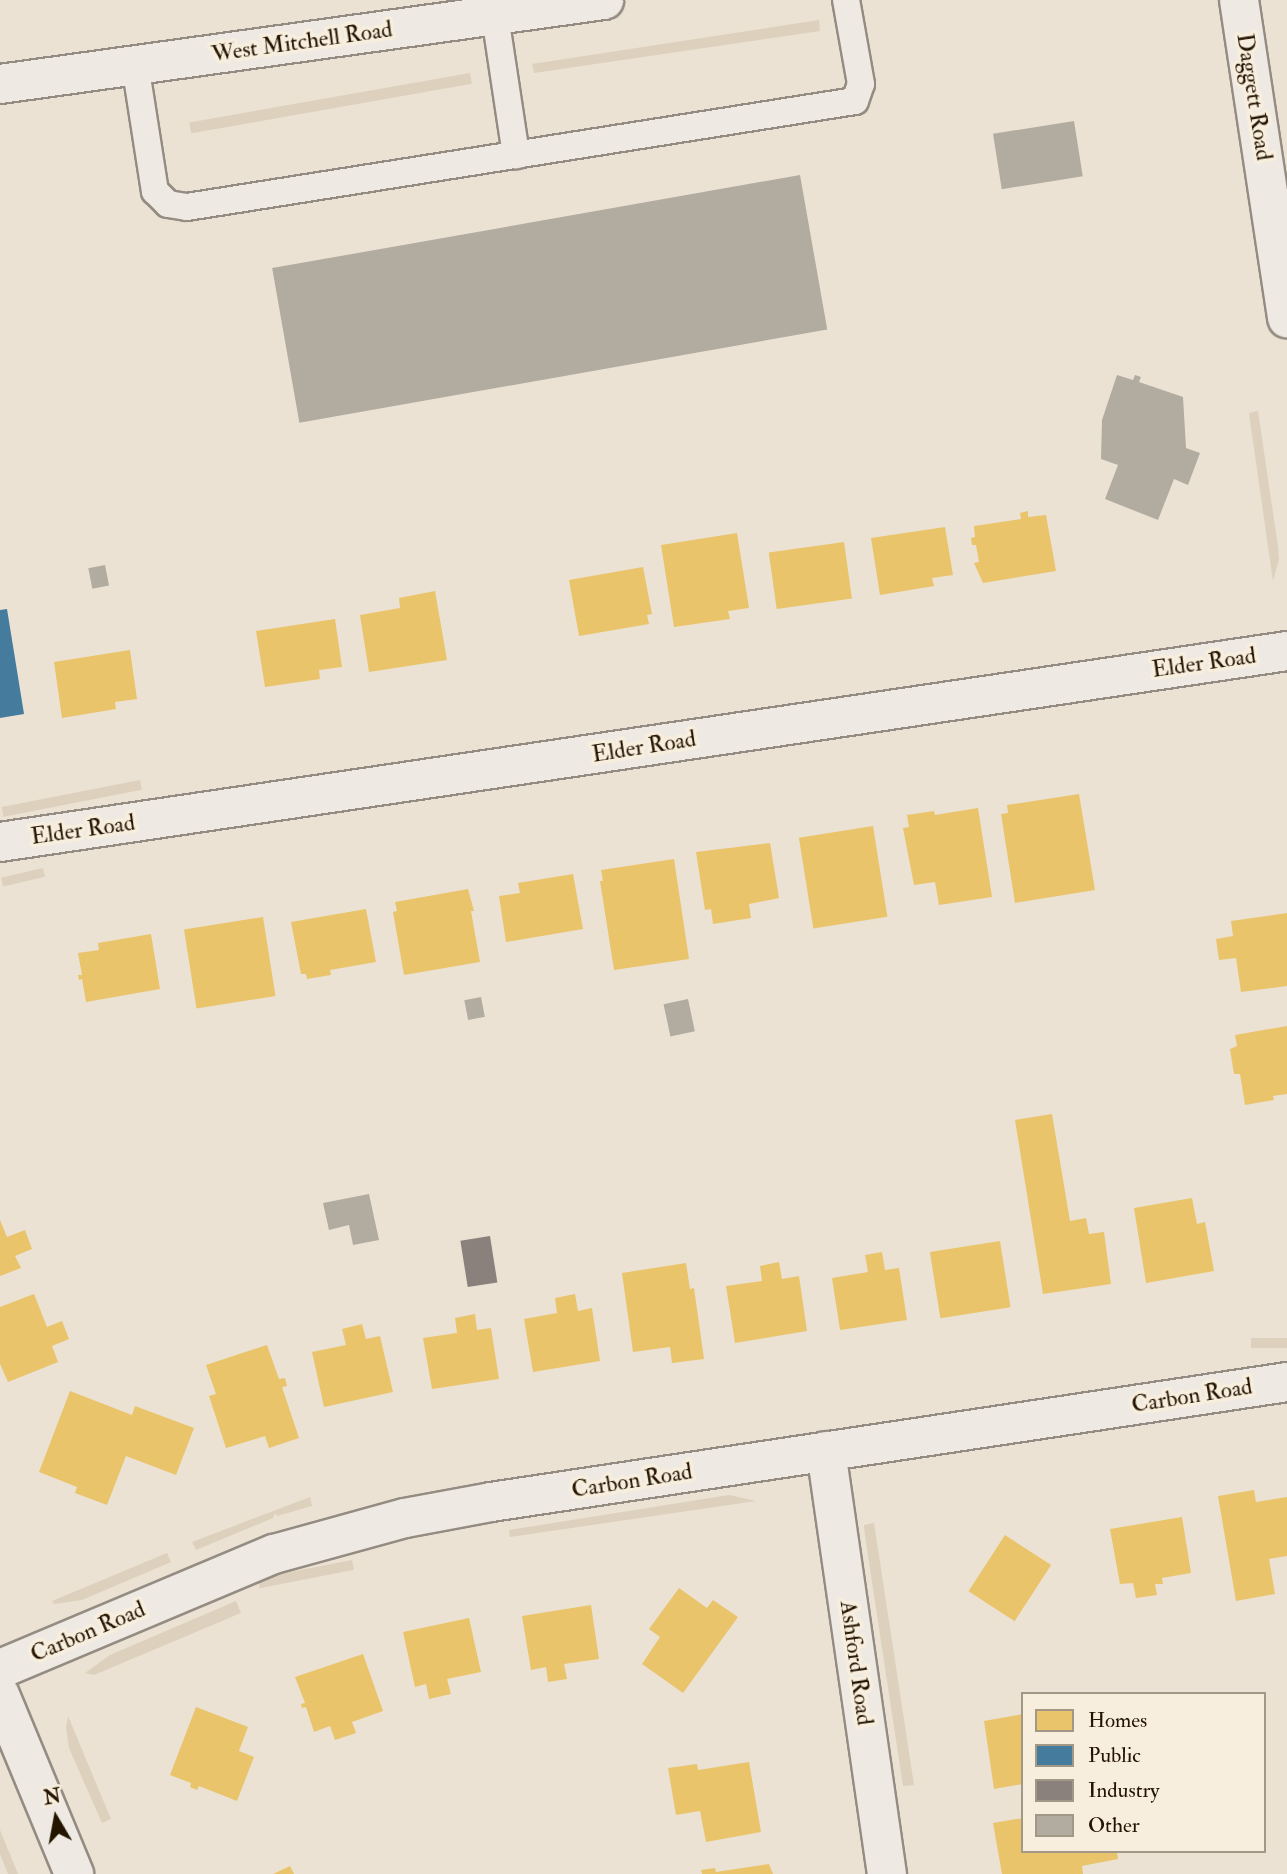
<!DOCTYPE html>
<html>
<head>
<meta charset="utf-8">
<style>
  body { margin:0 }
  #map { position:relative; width:1287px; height:1874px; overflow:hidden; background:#ebe2d4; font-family:"IM FELL Double Pica",serif }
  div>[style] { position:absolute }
  .green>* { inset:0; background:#ddd0bc; transform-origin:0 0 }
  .homes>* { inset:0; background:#e9c46a; transform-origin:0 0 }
  .public>* { inset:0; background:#457b9d }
  .industry>* { inset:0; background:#8a817c; transform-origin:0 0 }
  .building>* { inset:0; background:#b2aba0; transform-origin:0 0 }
  .roads { filter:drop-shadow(2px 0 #948c82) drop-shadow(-2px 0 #948c82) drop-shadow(0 2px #948c82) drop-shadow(0 -2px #948c82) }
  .service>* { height:26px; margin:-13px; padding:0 13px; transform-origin:13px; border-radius:13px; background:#eeeae3 }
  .minor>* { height:38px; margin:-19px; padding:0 19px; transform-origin:19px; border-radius:19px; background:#eeeae3 }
  .secondary>* { height:38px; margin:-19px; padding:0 19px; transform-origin:19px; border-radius:19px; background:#eeeae3 }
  span { translate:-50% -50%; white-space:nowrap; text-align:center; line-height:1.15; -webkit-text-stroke:7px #f8eedd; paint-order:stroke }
  .street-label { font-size:23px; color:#231400 }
  .legend { position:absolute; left:1021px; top:1692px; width:245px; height:161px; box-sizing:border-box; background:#f8eedd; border:2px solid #a39785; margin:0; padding:9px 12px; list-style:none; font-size:21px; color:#231400 }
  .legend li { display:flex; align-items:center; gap:14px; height:35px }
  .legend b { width:35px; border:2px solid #a39785 }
  .north { position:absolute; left:21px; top:1783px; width:70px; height:70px; -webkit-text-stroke:5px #f8eedd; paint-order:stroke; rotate:350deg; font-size:19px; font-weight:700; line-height:28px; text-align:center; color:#231400 }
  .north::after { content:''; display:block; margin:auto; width:24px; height:32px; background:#231400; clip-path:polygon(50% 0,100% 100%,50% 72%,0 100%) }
</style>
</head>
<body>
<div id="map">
  <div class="green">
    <div style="clip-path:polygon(819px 20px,820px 31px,534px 73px,532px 64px)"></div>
    <div style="left:470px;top:73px;width:11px;height:285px;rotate:80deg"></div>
    <div style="clip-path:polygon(1258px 411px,1278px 547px,1279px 559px,1273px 581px,1249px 413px)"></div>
    <div style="left:140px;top:780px;width:10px;height:141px;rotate:79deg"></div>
    <div style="left:43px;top:868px;width:9px;height:43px;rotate:77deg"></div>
    <div style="left:1287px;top:1338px;width:10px;height:36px;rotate:90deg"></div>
    <div style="clip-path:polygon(729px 1495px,756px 1501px,510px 1537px,509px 1530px)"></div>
    <div style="clip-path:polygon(310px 1497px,312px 1506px,277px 1516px,275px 1513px,273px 1518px,196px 1550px,192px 1542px)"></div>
    <div style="clip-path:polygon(874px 1523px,914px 1785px,903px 1786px,865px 1536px,864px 1525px)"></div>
    <div style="clip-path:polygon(167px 1553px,171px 1562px,82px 1600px,54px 1604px,52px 1601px)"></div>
    <div style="left:352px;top:1560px;width:10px;height:96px;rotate:79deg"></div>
    <div style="clip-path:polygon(236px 1601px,241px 1613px,94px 1675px,85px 1673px,110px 1655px)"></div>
    <div style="clip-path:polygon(68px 1716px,111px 1819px,102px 1823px,69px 1748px,66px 1727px)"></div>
    <div style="clip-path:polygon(0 1830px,18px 1874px,8px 1874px,0 1854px)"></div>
  </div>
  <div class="homes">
    <div style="clip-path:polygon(1028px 511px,1028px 517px,1046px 515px,1056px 571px,983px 583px,974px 563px,979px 562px,976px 545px,972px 545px,971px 538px,975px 537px,974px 526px,1021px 519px,1020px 513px)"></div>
    <div style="clip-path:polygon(945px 527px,953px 575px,932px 578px,934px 586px,880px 595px,871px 538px)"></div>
    <div style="clip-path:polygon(737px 533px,749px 608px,728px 611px,730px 619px,674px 627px,661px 545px)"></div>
    <div style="left:844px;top:542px;width:57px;height:76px;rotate:82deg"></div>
    <div style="clip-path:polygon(643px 567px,652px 614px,647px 615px,649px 624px,579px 636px,569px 580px)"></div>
    <div style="clip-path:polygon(435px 591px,447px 660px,369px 672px,360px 615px,400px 608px,399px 598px)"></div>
    <div style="clip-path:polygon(335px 619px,342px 667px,319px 670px,320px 679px,265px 687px,256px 631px)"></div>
    <div style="clip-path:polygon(130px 650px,137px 699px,115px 702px,116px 709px,62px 718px,54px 662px)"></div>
    <div style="clip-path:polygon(1079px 794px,1095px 890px,1015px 903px,1001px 814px,1008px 813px,1007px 805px)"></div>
    <div style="clip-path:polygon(978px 808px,992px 897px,939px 905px,935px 882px,914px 885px,903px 828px,909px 827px,907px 815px,934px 811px,935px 815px)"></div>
    <div style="left:873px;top:826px;width:92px;height:75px;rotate:81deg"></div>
    <div style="clip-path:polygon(770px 843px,779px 898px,749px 904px,751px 918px,713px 924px,711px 909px,705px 910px,696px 852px)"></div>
    <div style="clip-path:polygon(674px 859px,689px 959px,614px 970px,600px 881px,603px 881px,601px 870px)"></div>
    <div style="clip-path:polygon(573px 874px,583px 929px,506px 942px,499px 896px,520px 893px,518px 883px)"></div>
    <div style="clip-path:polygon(468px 889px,474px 911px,471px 911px,480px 962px,404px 975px,393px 912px,397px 911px,395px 902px)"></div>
    <div style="clip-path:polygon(366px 909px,376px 962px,330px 970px,331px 975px,307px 979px,306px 974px,301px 974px,291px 922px)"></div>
    <div style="clip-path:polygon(1287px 913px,1287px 986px,1241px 992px,1236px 958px,1219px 960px,1216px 939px,1233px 936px,1231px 921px)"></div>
    <div style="left:263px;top:917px;width:80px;height:80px;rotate:81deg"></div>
    <div style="clip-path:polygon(151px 934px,160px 989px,86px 1002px,82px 979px,79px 980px,78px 975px,82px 975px,78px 953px,99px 950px,98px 943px)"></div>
    <div style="clip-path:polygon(1287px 1026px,1287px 1094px,1273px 1096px,1274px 1100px,1245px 1105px,1240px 1074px,1234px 1074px,1230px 1049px,1237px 1046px,1235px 1035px)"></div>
    <div style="clip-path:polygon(1052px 1114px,1070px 1221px,1086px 1218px,1089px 1234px,1104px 1232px,1111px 1284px,1043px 1294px,1015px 1120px)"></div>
    <div style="clip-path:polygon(1192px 1198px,1197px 1224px,1205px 1222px,1214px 1271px,1146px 1283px,1134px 1208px)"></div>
    <div style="clip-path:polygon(0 1220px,7px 1237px,25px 1230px,32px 1249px,15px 1256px,21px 1268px,0 1276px)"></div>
    <div style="left:1000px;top:1241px;width:67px;height:71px;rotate:81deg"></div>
    <div style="clip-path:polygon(882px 1252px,885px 1270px,899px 1268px,907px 1320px,840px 1330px,832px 1278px,868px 1272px,865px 1255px)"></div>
    <div style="clip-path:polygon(779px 1262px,782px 1279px,799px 1276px,807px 1331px,735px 1343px,726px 1286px,762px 1281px,760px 1266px)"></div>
    <div style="clip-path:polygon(686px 1263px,690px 1289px,694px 1288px,704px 1359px,672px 1363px,670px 1347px,633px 1352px,622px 1273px)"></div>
    <div style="clip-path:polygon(34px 1294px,47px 1327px,62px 1321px,69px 1339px,52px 1346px,58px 1362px,8px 1382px,0 1364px,0 1307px)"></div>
    <div style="clip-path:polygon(575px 1294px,578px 1311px,592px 1308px,600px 1361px,533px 1372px,524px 1319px,557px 1313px,555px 1298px)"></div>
    <div style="clip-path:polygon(475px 1314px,477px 1330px,491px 1328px,499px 1379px,432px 1389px,423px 1338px,457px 1333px,455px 1318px)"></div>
    <div style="clip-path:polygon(362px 1324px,366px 1339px,380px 1336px,393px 1392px,324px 1407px,312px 1352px,346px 1345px,342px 1329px)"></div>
    <div style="clip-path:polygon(267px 1345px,279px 1379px,285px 1378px,287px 1386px,282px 1387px,299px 1438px,269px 1448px,265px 1436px,226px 1448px,209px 1396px,216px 1394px,206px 1365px)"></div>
    <div style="clip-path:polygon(70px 1391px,132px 1415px,135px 1406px,194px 1428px,176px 1475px,126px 1456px,107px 1505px,75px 1493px,77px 1487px,39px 1472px)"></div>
    <div style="clip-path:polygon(1254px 1490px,1256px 1502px,1287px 1497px,1287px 1556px,1269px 1559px,1275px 1594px,1236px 1601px,1218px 1496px)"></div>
    <div style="clip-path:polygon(1182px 1517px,1191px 1573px,1162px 1578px,1163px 1584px,1155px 1584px,1157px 1595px,1136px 1598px,1133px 1583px,1120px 1584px,1110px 1529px)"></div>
    <div style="left:1005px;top:1535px;width:55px;height:67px;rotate:33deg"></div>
    <div style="clip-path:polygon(679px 1588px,707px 1608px,713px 1600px,738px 1617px,683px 1693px,642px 1664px,660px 1637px,649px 1629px)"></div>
    <div style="clip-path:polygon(591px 1605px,599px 1659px,564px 1664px,567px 1679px,548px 1682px,546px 1667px,531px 1670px,522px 1616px)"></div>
    <div style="clip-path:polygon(469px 1618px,481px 1672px,447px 1679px,451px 1694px,429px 1699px,426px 1684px,415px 1687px,403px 1632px)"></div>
    <div style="clip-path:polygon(363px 1654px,383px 1711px,352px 1722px,356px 1733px,335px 1740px,330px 1726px,314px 1732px,306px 1707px,302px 1708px,301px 1704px,305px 1703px,295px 1677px)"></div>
    <div style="clip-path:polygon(196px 1707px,248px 1727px,239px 1751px,254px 1757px,237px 1801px,199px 1786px,197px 1790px,190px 1787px,191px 1783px,170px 1775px)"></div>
    <div style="clip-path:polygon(1023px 1714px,1023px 1784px,994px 1789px,984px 1721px)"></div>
    <div style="clip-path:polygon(749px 1762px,761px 1832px,706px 1842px,700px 1811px,676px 1815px,668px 1768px,697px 1764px,698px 1770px)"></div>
    <div style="clip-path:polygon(1023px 1818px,1023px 1851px,1117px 1851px,1118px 1859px,1082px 1866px,1083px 1874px,1002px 1874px,993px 1823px)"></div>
    <div style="clip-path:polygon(769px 1864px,773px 1874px,702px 1874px,701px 1870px,715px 1868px,716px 1872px)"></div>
    <div style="clip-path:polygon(290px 1866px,294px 1874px,273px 1874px)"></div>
  </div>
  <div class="public">
    <div style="clip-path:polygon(7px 609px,24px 714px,0 718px,0 610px)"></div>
  </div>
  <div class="industry">
    <div style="left:490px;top:1236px;width:47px;height:30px;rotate:81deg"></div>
  </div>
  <div class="building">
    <div style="left:1074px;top:121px;width:56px;height:82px;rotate:81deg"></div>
    <div style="left:800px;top:175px;width:157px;height:536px;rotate:80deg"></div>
    <div style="clip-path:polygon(1117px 375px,1133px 380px,1135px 375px,1141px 377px,1139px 382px,1183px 397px,1186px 448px,1200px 453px,1188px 485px,1174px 479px,1158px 520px,1105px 499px,1118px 465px,1101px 459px,1102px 420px)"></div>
    <div style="left:105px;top:565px;width:21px;height:17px;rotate:79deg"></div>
    <div style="left:481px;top:997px;width:20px;height:17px;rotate:79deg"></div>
    <div style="left:688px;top:999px;width:33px;height:25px;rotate:78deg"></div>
    <div style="clip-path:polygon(369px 1194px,379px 1240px,353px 1245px,349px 1225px,329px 1230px,323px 1203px)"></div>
  </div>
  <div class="roads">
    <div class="service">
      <div style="left:495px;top:16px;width:141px;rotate:81.4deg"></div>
      <div style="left:135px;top:64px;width:129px;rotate:81.1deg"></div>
      <div style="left:155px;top:191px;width:18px;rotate:45deg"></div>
      <div style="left:168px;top:204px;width:19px;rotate:9deg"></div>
      <div style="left:187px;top:207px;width:676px;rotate:-9.02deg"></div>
      <div style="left:855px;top:101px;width:18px;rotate:-71deg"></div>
      <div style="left:861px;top:84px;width:85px;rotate:-100.1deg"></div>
    </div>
    <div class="minor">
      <div style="left:1239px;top:0;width:322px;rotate:81.4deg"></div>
      <div style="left:0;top:842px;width:1301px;rotate:-8.44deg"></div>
      <div style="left:826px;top:1451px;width:427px;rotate:81.8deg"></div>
      <div style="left:0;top:1669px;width:297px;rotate:-22.8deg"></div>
      <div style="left:274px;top:1554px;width:136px;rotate:-15.4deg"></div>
      <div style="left:405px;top:1518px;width:87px;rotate:-10.5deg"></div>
      <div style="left:491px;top:1502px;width:805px;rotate:-8.57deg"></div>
      <div style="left:0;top:1695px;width:194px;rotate:67.5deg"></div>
    </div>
    <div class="secondary">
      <div style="left:0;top:84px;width:610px;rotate:-7.92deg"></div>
    </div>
  </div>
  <div class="street-label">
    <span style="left:302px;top:42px;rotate:-8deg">West Mitchell Road</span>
    <span style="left:1254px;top:97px;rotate:81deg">Daggett Road</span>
    <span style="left:1204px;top:663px;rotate:-8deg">Elder Road</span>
    <span style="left:644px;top:747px;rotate:-9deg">Elder Road</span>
    <span style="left:83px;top:830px;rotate:-8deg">Elder Road</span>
    <span style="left:1192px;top:1396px;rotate:-9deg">Carbon Road</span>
    <span style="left:632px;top:1481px;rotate:-9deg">Carbon Road</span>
    <span style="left:88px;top:1632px;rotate:-23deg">Carbon Road</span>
    <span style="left:856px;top:1663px;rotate:82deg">Ashford Road</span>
  </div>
  <ul class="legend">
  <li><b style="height:19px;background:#e9c46a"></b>Homes</li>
  <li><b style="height:19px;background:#457b9d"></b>Public</li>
  <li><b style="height:19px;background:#8a817c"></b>Industry</li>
  <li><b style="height:19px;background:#b2aba0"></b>Other</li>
  </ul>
  <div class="north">N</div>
</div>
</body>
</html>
